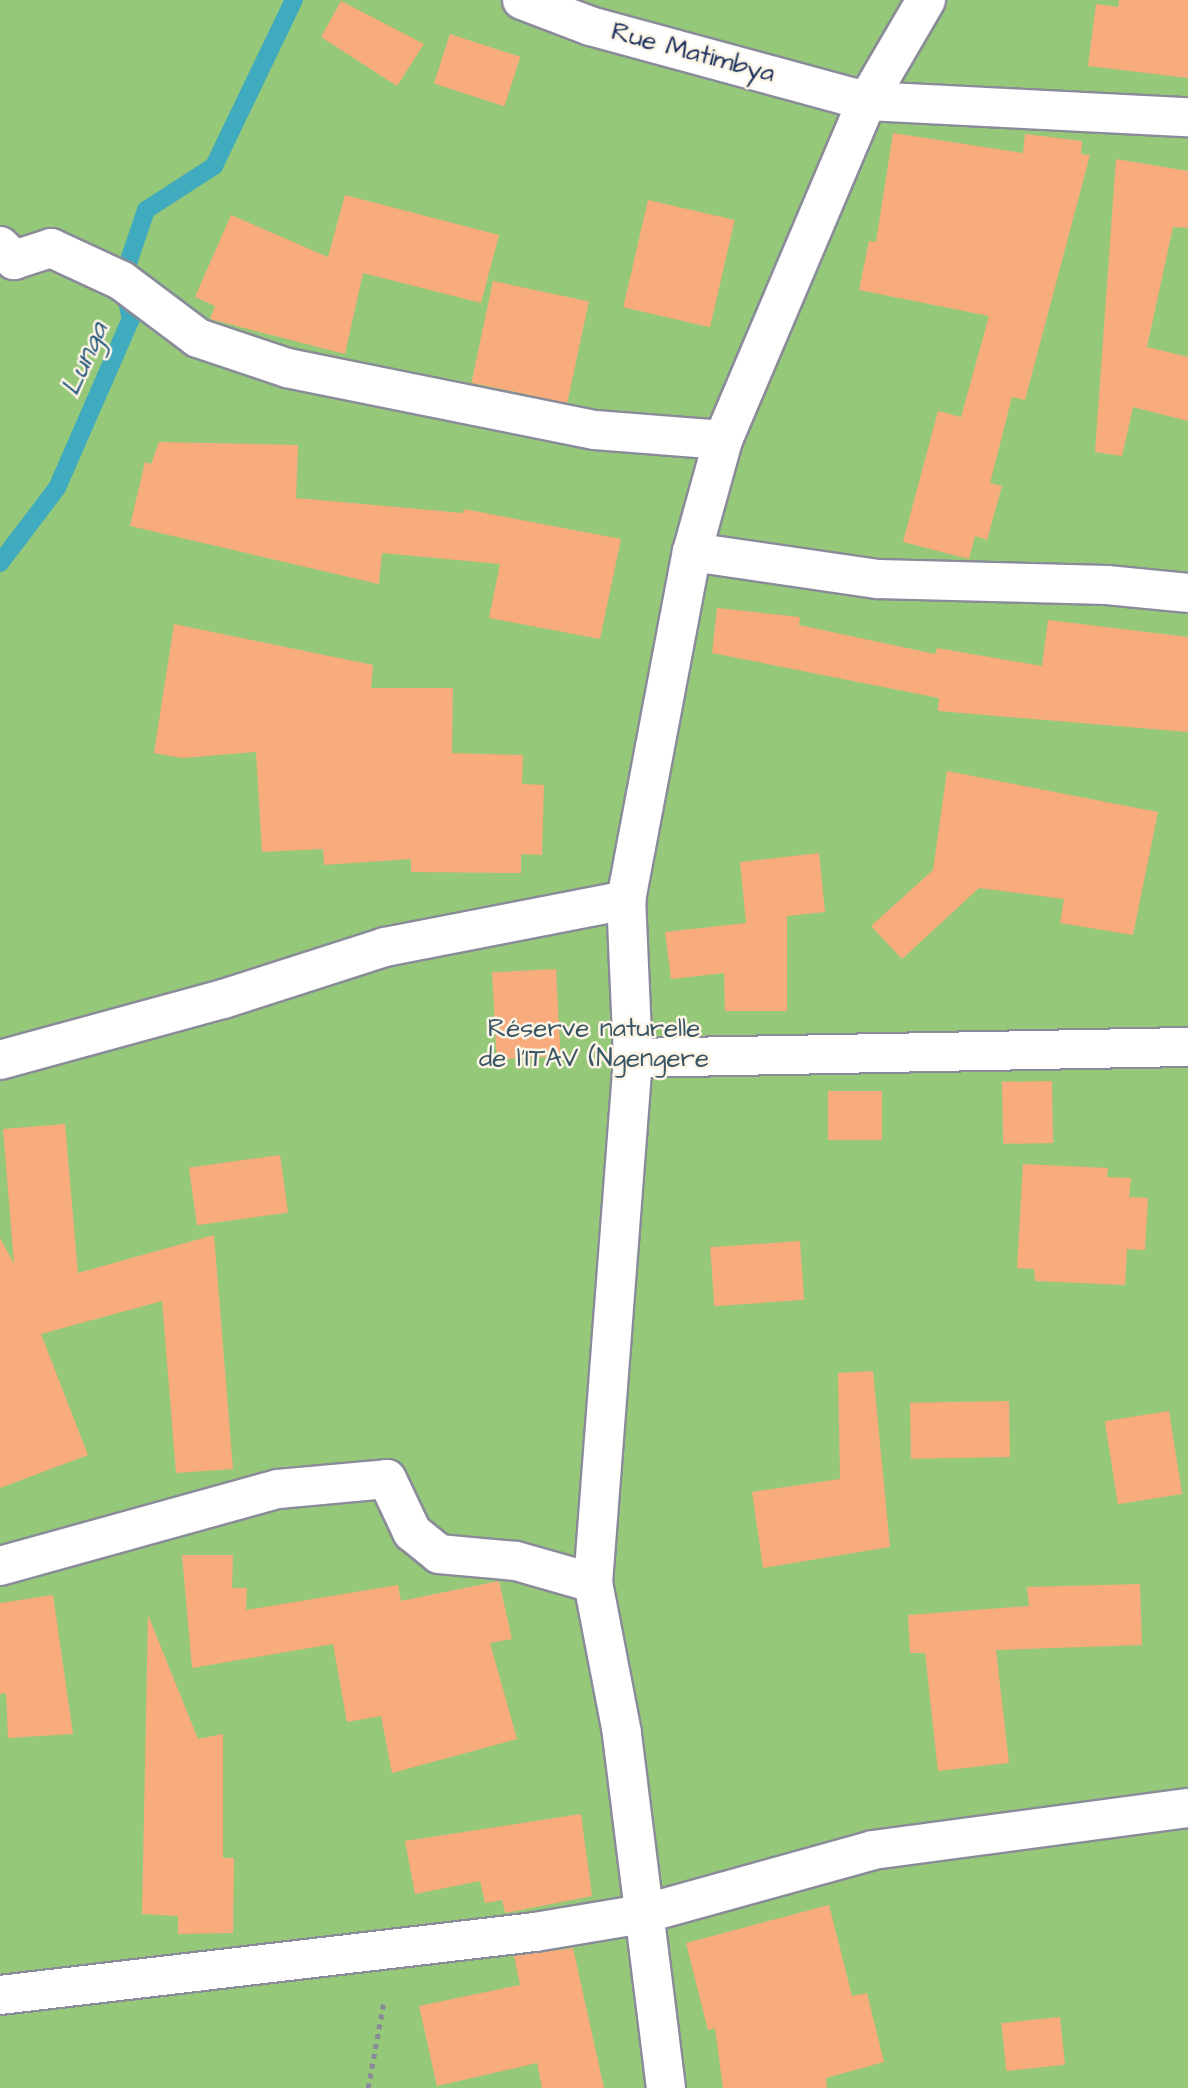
<!DOCTYPE html>
<html>
<head>
<meta charset="utf-8">
<style>
  body { margin:0 }
  #map { position:relative; width:1188px; height:2088px; overflow:hidden; background:#f7ead2; font-family:"Architects Daughter",sans-serif }
  div>[style] { position:absolute }
  .green>* { inset:0; background:#95c879; transform-origin:0 0 }
  .stream>* { height:18px; margin:-9px; padding:0 9px; transform-origin:9px; border-radius:9px; background:#40abbf }
  .building>* { inset:0; background:#f8ab7c; transform-origin:0 0 }
  .path>* { height:4.5px; margin-top:-2.25px; transform-origin:0; background:repeating-linear-gradient(90deg,#898c98 0 5px,transparent 0 10px) }
  .roads { filter:drop-shadow(2px 0 #898c98) drop-shadow(-2px 0 #898c98) drop-shadow(0 2px #898c98) drop-shadow(0 -2px #898c98) }
  .minor>* { height:38px; margin:-19px; padding:0 19px; transform-origin:19px; border-radius:19px; background:#fff }
  span { translate:-50% -50%; white-space:nowrap; text-align:center; line-height:1.15; -webkit-text-stroke:5px #fcf5e5; paint-order:stroke }
  .street-label { font-size:26px; color:#1b2f5e }
  .park-label { font-size:26px; color:#3a5565 }
  .water-label { font-size:28px; color:#285a80; font-style:italic }
</style>
</head>
<body>
<div id="map">
  <div class="green">
    <div style="left:0;top:0;width:1188px;height:2088px"></div>
  </div>
  <div class="stream">
    <div style="left:0;top:563px;width:94px;rotate:-52.8deg"></div>
    <div style="left:57px;top:488px;width:184px;rotate:-66.4deg"></div>
    <div style="left:131px;top:319px;width:39px;rotate:-103deg"></div>
    <div style="left:122px;top:281px;width:75px;rotate:-71.3deg"></div>
    <div style="left:146px;top:210px;width:81px;rotate:-32.9deg"></div>
    <div style="left:214px;top:166px;width:184px;rotate:-64.3deg"></div>
  </div>
  <div class="building">
    <div style="clip-path:polygon(1119px 0,1188px 0,1188px 78px,1088px 66px,1096px 4px,1118px 7px)"></div>
    <div style="clip-path:polygon(341px 1px,424px 44px,397px 86px,321px 37px)"></div>
    <div style="left:450px;top:34px;width:74px;height:52px;rotate:18deg"></div>
    <div style="clip-path:polygon(893px 133px,1023px 153px,1025px 134px,1082px 141px,1081px 154px,1090px 155px,1025px 400px,1012px 397px,990px 483px,1002px 486px,987px 540px,975px 536px,969px 559px,903px 542px,938px 411px,961px 417px,989px 316px,859px 290px,869px 241px,876px 242px)"></div>
    <div style="clip-path:polygon(1116px 159px,1188px 171px,1188px 228px,1173px 227px,1147px 347px,1188px 357px,1188px 421px,1133px 407px,1122px 456px,1095px 452px)"></div>
    <div style="clip-path:polygon(345px 195px,499px 235px,481px 303px,363px 273px,345px 354px,210px 319px,215px 306px,195px 297px,231px 215px,328px 257px)"></div>
    <div style="left:648px;top:200px;width:89px;height:110px;rotate:13deg"></div>
    <div style="left:493px;top:281px;width:98px;height:104px;rotate:12deg"></div>
    <div style="clip-path:polygon(159px 442px,298px 445px,296px 498px,463px 513px,464px 509px,621px 539px,600px 639px,489px 618px,500px 564px,382px 553px,379px 584px,130px 526px,145px 462px,151px 464px)"></div>
    <div style="clip-path:polygon(717px 608px,800px 617px,799px 625px,935px 654px,937px 648px,1042px 666px,1048px 620px,1188px 637px,1188px 732px,938px 711px,939px 698px,712px 653px)"></div>
    <div style="clip-path:polygon(174px 624px,373px 665px,371px 688px,453px 688px,452px 753px,523px 755px,522px 784px,544px 785px,542px 855px,521px 854px,521px 873px,411px 872px,411px 859px,324px 865px,323px 849px,262px 852px,256px 752px,182px 758px,154px 753px)"></div>
    <div style="clip-path:polygon(947px 771px,1158px 812px,1133px 935px,1060px 923px,1064px 899px,979px 888px,902px 959px,871px 926px,933px 870px)"></div>
    <div style="clip-path:polygon(819px 853px,825px 912px,787px 916px,787px 1011px,725px 1011px,724px 973px,671px 979px,665px 932px,746px 923px,740px 862px)"></div>
    <div style="left:556px;top:969px;width:87px;height:64px;rotate:87deg"></div>
    <div style="left:1052px;top:1081px;width:62px;height:50px;rotate:89deg"></div>
    <div style="left:828px;top:1091px;width:54px;height:49px"></div>
    <div style="clip-path:polygon(65px 1124px,78px 1273px,214px 1235px,233px 1469px,176px 1473px,162px 1301px,41px 1334px,88px 1455px,0 1488px,0 1238px,14px 1264px,3px 1129px)"></div>
    <div style="left:280px;top:1155px;width:58px;height:92px;rotate:82deg"></div>
    <div style="clip-path:polygon(1023px 1164px,1108px 1168px,1107px 1177px,1131px 1178px,1129px 1197px,1148px 1198px,1145px 1250px,1127px 1249px,1125px 1285px,1035px 1281px,1034px 1269px,1017px 1268px)"></div>
    <div style="left:800px;top:1241px;width:59px;height:90px;rotate:86deg"></div>
    <div style="clip-path:polygon(873px 1371px,890px 1547px,763px 1568px,752px 1492px,840px 1479px,838px 1373px)"></div>
    <div style="left:1009px;top:1401px;width:56px;height:99px;rotate:89deg"></div>
    <div style="left:1169px;top:1411px;width:84px;height:65px;rotate:81deg"></div>
    <div style="clip-path:polygon(182px 1555px,233px 1555px,232px 1588px,247px 1588px,246px 1610px,398px 1585px,401px 1601px,499px 1581px,512px 1639px,490px 1643px,517px 1739px,392px 1773px,381px 1716px,347px 1722px,333px 1644px,192px 1668px)"></div>
    <div style="clip-path:polygon(1140px 1584px,1142px 1645px,996px 1650px,1009px 1763px,938px 1771px,925px 1653px,910px 1653px,908px 1615px,1029px 1606px,1027px 1587px)"></div>
    <div style="clip-path:polygon(53px 1595px,73px 1734px,8px 1738px,6px 1693px,0 1694px,0 1603px)"></div>
    <div style="clip-path:polygon(148px 1615px,198px 1739px,223px 1734px,223px 1858px,234px 1858px,233px 1933px,178px 1934px,178px 1916px,142px 1914px)"></div>
    <div style="clip-path:polygon(581px 1814px,592px 1896px,505px 1913px,502px 1900px,485px 1903px,480px 1881px,415px 1894px,405px 1841px)"></div>
    <div style="clip-path:polygon(829px 1905px,852px 1996px,867px 1993px,884px 2062px,826px 2078px,827px 2088px,723px 2088px,715px 2028px,708px 2030px,686px 1943px)"></div>
    <div style="clip-path:polygon(573px 1948px,604px 2088px,542px 2088px,537px 2063px,437px 2086px,419px 2006px,520px 1985px,514px 1956px)"></div>
    <div style="left:1060px;top:2017px;width:48px;height:59px;rotate:84deg"></div>
  </div>
  <div class="path">
    <div style="left:368px;top:2088px;width:89px;rotate:-79.7deg"></div>
  </div>
  <div class="roads">
    <div class="minor">
      <div style="left:522px;top:0;width:73px;rotate:20.9deg"></div>
      <div style="left:590px;top:26px;width:287px;rotate:15.2deg"></div>
      <div style="left:867px;top:101px;width:321px;rotate:2.9deg"></div>
      <div style="left:0;top:246px;width:20px;rotate:45deg"></div>
      <div style="left:14px;top:260px;width:39px;rotate:-18deg"></div>
      <div style="left:51px;top:248px;width:78px;rotate:24.9deg"></div>
      <div style="left:122px;top:281px;width:95px;rotate:36.9deg"></div>
      <div style="left:198px;top:338px;width:94px;rotate:18.6deg"></div>
      <div style="left:287px;top:368px;width:314px;rotate:11.4deg"></div>
      <div style="left:595px;top:430px;width:128px;rotate:4.5deg"></div>
      <div style="left:692px;top:552px;width:188px;rotate:8.3deg"></div>
      <div style="left:878px;top:579px;width:229px;rotate:1.5deg"></div>
      <div style="left:1107px;top:585px;width:81px;rotate:5.6deg"></div>
      <div style="left:633px;top:1058px;width:555px;rotate:-1.14deg"></div>
      <div style="left:0;top:1060px;width:231px;rotate:-15.3deg"></div>
      <div style="left:223px;top:999px;width:170px;rotate:-17.8deg"></div>
      <div style="left:385px;top:947px;width:246px;rotate:-11deg"></div>
      <div style="left:0;top:1566px;width:288px;rotate:-15.5deg"></div>
      <div style="left:278px;top:1489px;width:109px;rotate:-5.2deg"></div>
      <div style="left:387px;top:1479px;width:59px;rotate:64.7deg"></div>
      <div style="left:412px;top:1532px;width:35px;rotate:39deg"></div>
      <div style="left:439px;top:1554px;width:77px;rotate:5.2deg"></div>
      <div style="left:516px;top:1561px;width:80px;rotate:15.9deg"></div>
      <div style="left:0;top:1995px;width:539px;rotate:-6.72deg"></div>
      <div style="left:535px;top:1932px;width:109px;rotate:-9.5deg"></div>
      <div style="left:643px;top:1914px;width:239px;rotate:-15.5deg"></div>
      <div style="left:873px;top:1850px;width:318px;rotate:-7.6deg"></div>
      <div style="left:666px;top:2088px;width:358px;rotate:-97.1deg"></div>
      <div style="left:622px;top:1733px;width:153px;rotate:-100.9deg"></div>
      <div style="left:593px;top:1583px;width:527px;rotate:-85.64deg"></div>
      <div style="left:633px;top:1058px;width:158px;rotate:-92.5deg"></div>
      <div style="left:626px;top:900px;width:354px;rotate:-79.3deg"></div>
      <div style="left:692px;top:552px;width:116px;rotate:-74.5deg"></div>
      <div style="left:723px;top:440px;width:368px;rotate:-67deg"></div>
      <div style="left:867px;top:101px;width:117px;rotate:-59.7deg"></div>
    </div>
  </div>
  <div class="street-label">
    <span style="left:693px;top:53px;rotate:15deg">Rue Matimbya</span>
  </div>
  <div class="park-label">
    <span style="left:594px;top:1044px">Réserve naturelle<br>de l'ITAV (Ngengere</span>
  </div>
  <div class="water-label">
    <span style="left:85px;top:359px;rotate:-66deg">Lunga</span>
  </div>
</div>
</body>
</html>
